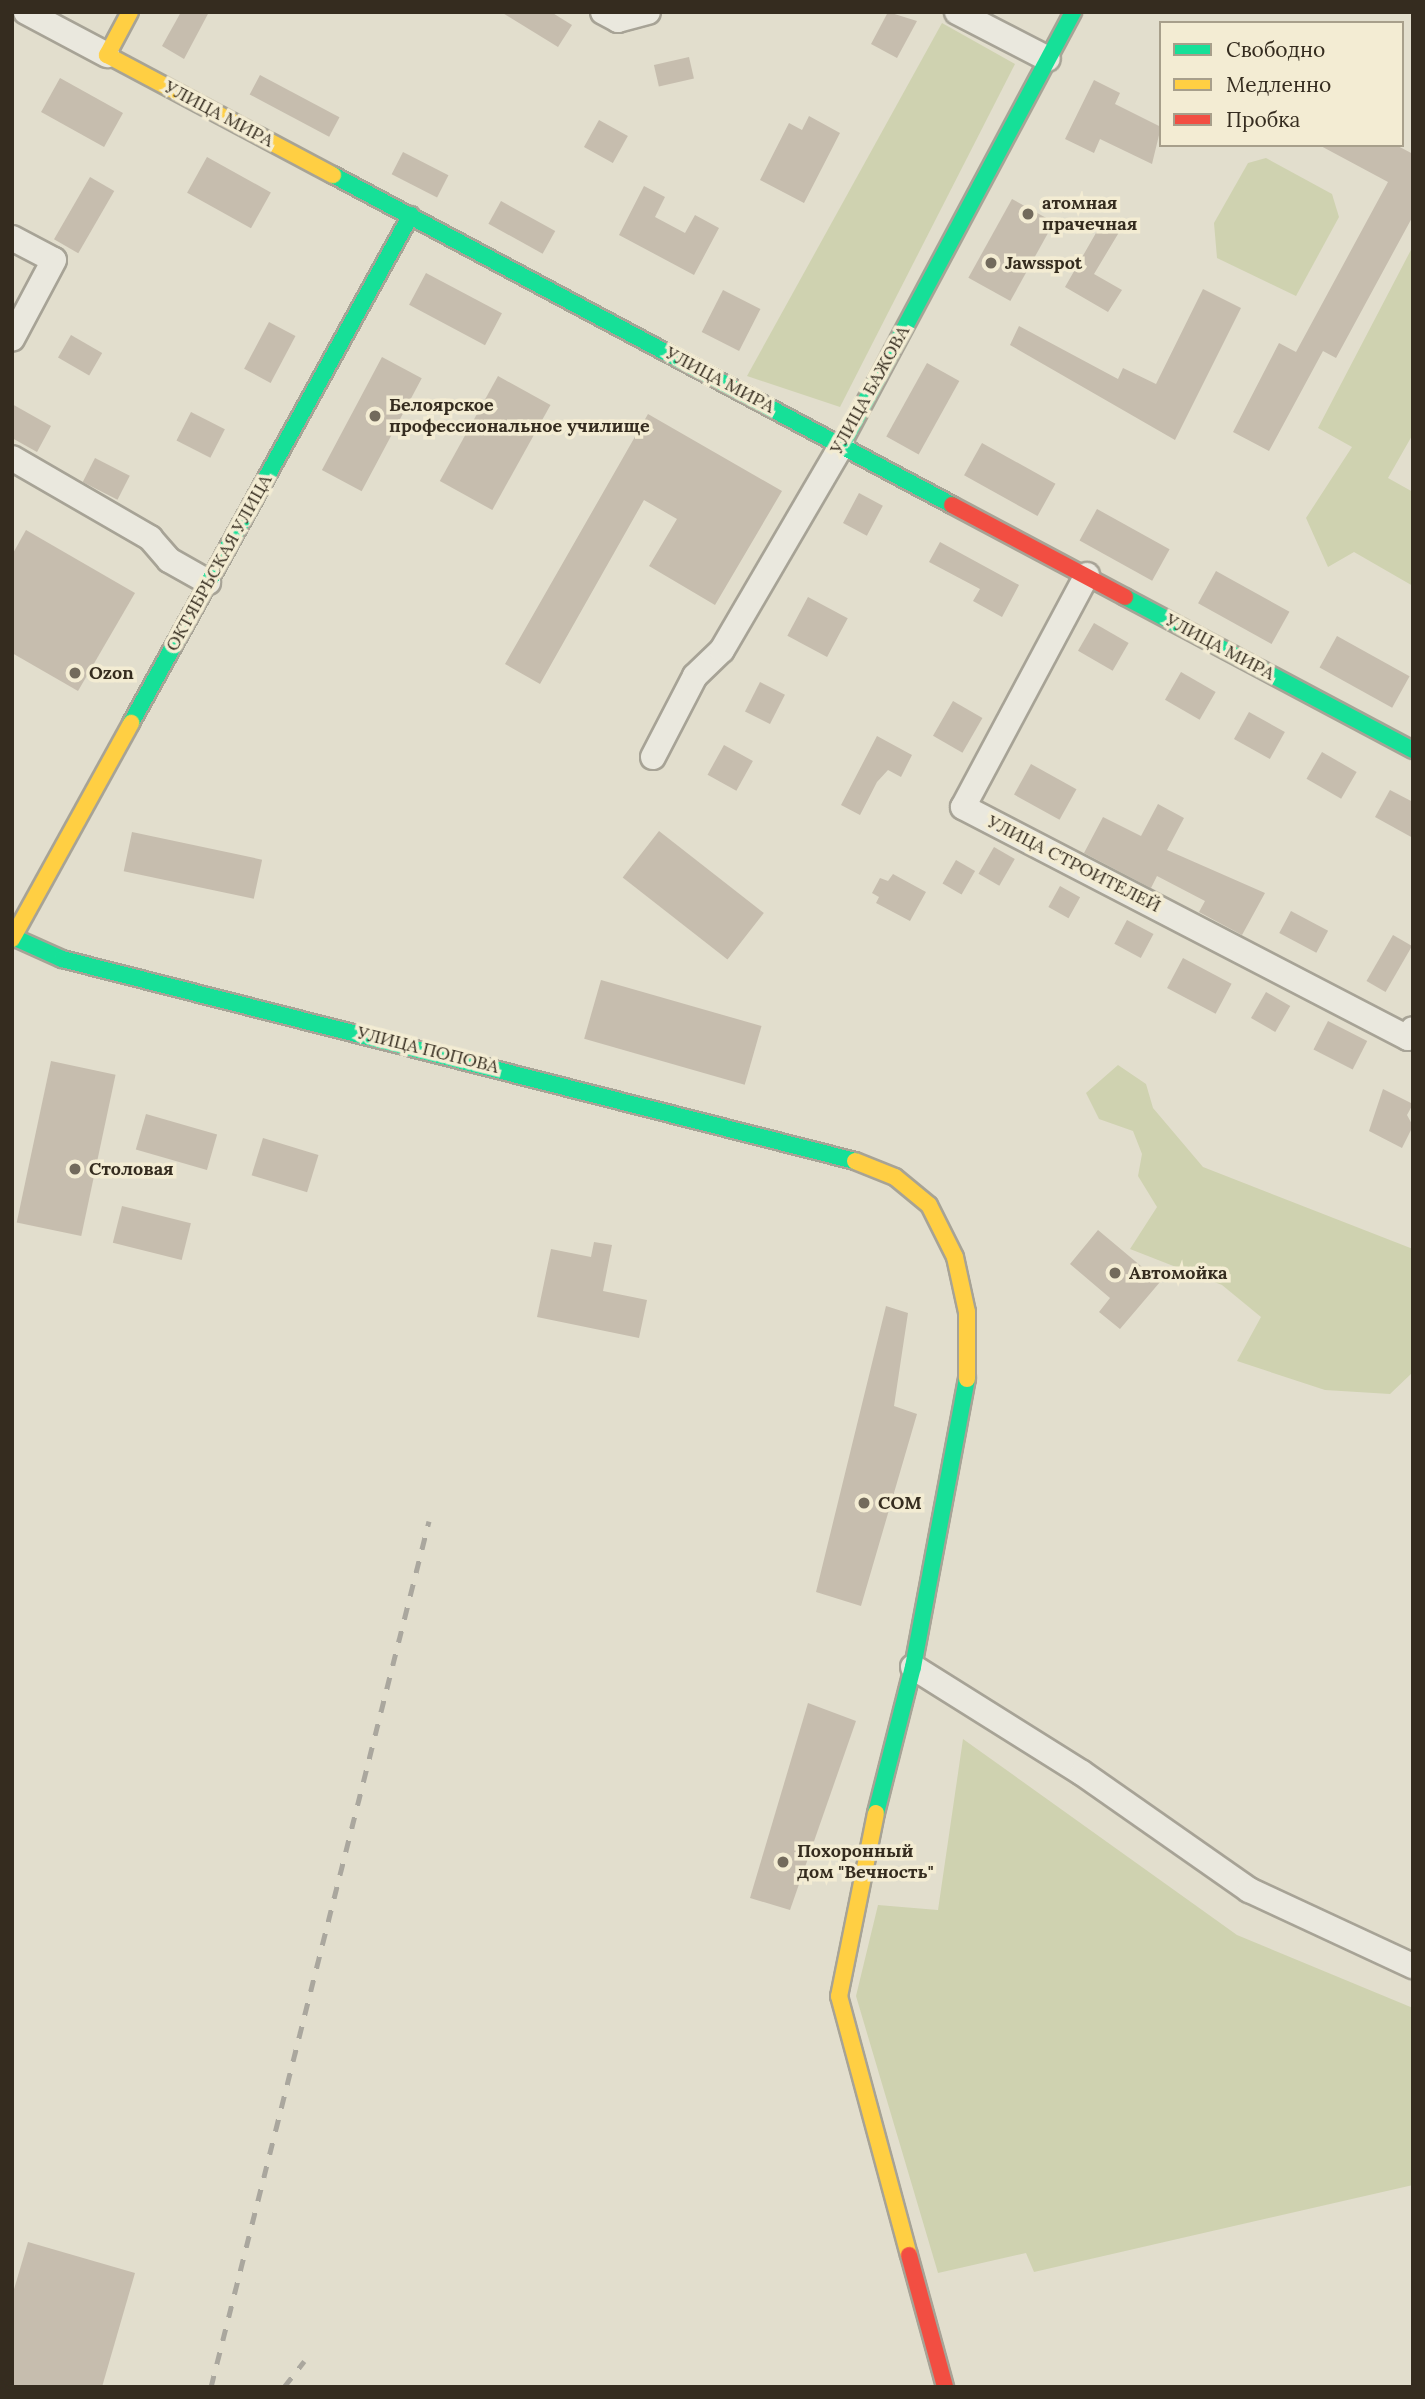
<!DOCTYPE html>
<html>
<head>
<meta charset="utf-8">
<style>
  body { margin:0 }
  #map { position:relative; width:1425px; height:2399px; overflow:hidden; background:#e2decd; font-family:Lora,serif }
  div>[style] { position:absolute }
  .green>* { inset:0; background:#cfd2b0 }
  .building>* { inset:0; background:#c6bdae; transform-origin:0 0 }
  .roads { filter:drop-shadow(2px 0 #a7a396) drop-shadow(-2px 0 #a7a396) drop-shadow(0 2px #a7a396) drop-shadow(0 -2px #a7a396) }
  .street>* { height:24px; margin:-12px; padding:0 12px; transform-origin:12px; border-radius:12px; background:#eae8de }
  .fast>* { height:16px; margin:-8px; padding:0 8px; transform-origin:8px; border-radius:8px; background:#16e098 }
  .slow>* { height:16px; margin:-8px; padding:0 8px; transform-origin:8px; border-radius:8px; background:#ffcf43 }
  .jam>* { height:16px; margin:-8px; padding:0 8px; transform-origin:8px; border-radius:8px; background:#f24e42 }
  .rail>* { height:5px; margin-top:-2.5px; transform-origin:0; background:repeating-linear-gradient(90deg,#aaa79e 0 12px,transparent 0 24px) }
  .dots>* { width:19px; height:19px; translate:-50% -50%; box-sizing:border-box; border:4px solid #f3ecd3; border-radius:50% }
  span { translate:-50% -50%; white-space:nowrap; text-align:center; line-height:1.15; -webkit-text-stroke:7px #f3ecd3; paint-order:stroke }
  .street-label { font-size:18px; color:#352c1f }
  .poi-label { font-size:18px; color:#352c1f; font-weight:700 }
  .left { translate:0 -50%; text-align:left }
  .frame { position:absolute; inset:0; border:14px solid #352c1f; pointer-events:none }
  .legend { position:absolute; left:1159px; top:21px; width:245px; height:126px; box-sizing:border-box; background:#f3ecd3; border:2px solid #a79f8b; margin:0; padding:9px 12px; list-style:none; font-size:21px; color:#352c1f }
  .legend li { display:flex; align-items:center; gap:14px; height:35px }
  .legend b { width:35px; border:2px solid #a79f8b }
</style>
</head>
<body>
<div id="map">
  <div class="green">
    <div style="clip-path:polygon(942px 23px,1015px 64px,840px 407px,747px 376px)"></div>
    <div style="clip-path:polygon(1266px 158px,1332px 194px,1339px 217px,1296px 296px,1217px 258px,1214px 223px,1248px 163px)"></div>
    <div style="clip-path:polygon(1413px 246px,1413px 434px,1388px 478px,1413px 492px,1413px 586px,1354px 552px,1328px 567px,1306px 518px,1352px 447px,1318px 428px)"></div>
    <div style="clip-path:polygon(1118px 1065px,1146px 1084px,1153px 1108px,1203px 1167px,1413px 1249px,1413px 1372px,1390px 1394px,1325px 1390px,1237px 1361px,1261px 1317px,1222px 1285px,1130px 1249px,1157px 1207px,1138px 1176px,1142px 1154px,1133px 1131px,1099px 1119px,1086px 1093px)"></div>
    <div style="clip-path:polygon(963px 1739px,1237px 1935px,1413px 2008px,1413px 2185px,1034px 2272px,1026px 2253px,938px 2273px,856px 1996px,878px 1905px,938px 1910px)"></div>
  </div>
  <div class="building">
    <div style="clip-path:polygon(181px 12px,209px 12px,184px 59px,162px 46px)"></div>
    <div style="clip-path:polygon(501px 12px,551px 12px,572px 25px,558px 47px)"></div>
    <div style="clip-path:polygon(888px 12px,917px 21px,897px 58px,871px 44px)"></div>
    <div style="left:689px;top:57px;width:22px;height:36px;rotate:77deg"></div>
    <div style="left:260px;top:75px;width:90px;height:22px;rotate:28deg"></div>
    <div style="left:60px;top:78px;width:72px;height:39px;rotate:29deg"></div>
    <div style="clip-path:polygon(1094px 80px,1120px 93px,1115px 104px,1161px 127px,1152px 164px,1100px 139px,1094px 153px,1065px 139px)"></div>
    <div style="clip-path:polygon(809px 116px,840px 133px,804px 203px,760px 180px,789px 123px,802px 130px)"></div>
    <div style="left:599px;top:120px;width:33px;height:31px;rotate:29deg"></div>
    <div style="clip-path:polygon(1319px 145px,1396px 145px,1413px 154px,1413px 216px,1336px 358px,1323px 351px,1269px 451px,1233px 432px,1279px 343px,1296px 352px,1388px 182px)"></div>
    <div style="left:403px;top:152px;width:51px;height:25px;rotate:27deg"></div>
    <div style="left:207px;top:157px;width:73px;height:41px;rotate:29deg"></div>
    <div style="left:90px;top:177px;width:28px;height:72px;rotate:30deg"></div>
    <div style="clip-path:polygon(644px 186px,665px 197px,655px 217px,685px 233px,695px 215px,719px 228px,694px 275px,619px 235px)"></div>
    <div style="left:1012px;top:199px;width:48px;height:90px;rotate:29deg"></div>
    <div style="left:501px;top:201px;width:62px;height:26px;rotate:29deg"></div>
    <div style="clip-path:polygon(1104px 219px,1121px 229px,1094px 274px,1122px 290px,1108px 312px,1065px 287px)"></div>
    <div style="left:426px;top:273px;width:86px;height:36px;rotate:28deg"></div>
    <div style="clip-path:polygon(1203px 289px,1241px 308px,1175px 440px,1010px 345px,1019px 326px,1118px 379px,1123px 368px,1156px 384px)"></div>
    <div style="left:723px;top:290px;width:42px;height:47px;rotate:27deg"></div>
    <div style="left:269px;top:322px;width:30px;height:53px;rotate:28deg"></div>
    <div style="left:71px;top:335px;width:36px;height:26px;rotate:30deg"></div>
    <div style="left:382px;top:357px;width:45px;height:128px;rotate:28deg"></div>
    <div style="left:927px;top:363px;width:37px;height:84px;rotate:29deg"></div>
    <div style="left:498px;top:376px;width:60px;height:120px;rotate:29deg"></div>
    <div style="clip-path:polygon(12px 404px,51px 426px,37px 452px,12px 438px)"></div>
    <div style="left:191px;top:412px;width:38px;height:32px;rotate:27deg"></div>
    <div style="clip-path:polygon(648px 414px,782px 491px,715px 605px,649px 566px,677px 519px,644px 500px,540px 684px,505px 664px)"></div>
    <div style="left:982px;top:443px;width:84px;height:37px;rotate:29deg"></div>
    <div style="left:95px;top:458px;width:39px;height:27px;rotate:27deg"></div>
    <div style="left:859px;top:493px;width:27px;height:34px;rotate:28deg"></div>
    <div style="left:1097px;top:509px;width:83px;height:36px;rotate:29deg"></div>
    <div style="clip-path:polygon(26px 530px,135px 593px,78px 691px,12px 653px,12px 555px)"></div>
    <div style="clip-path:polygon(940px 542px,1019px 585px,1002px 617px,973px 601px,980px 589px,929px 562px)"></div>
    <div style="left:1216px;top:571px;width:84px;height:37px;rotate:29deg"></div>
    <div style="left:808px;top:597px;width:45px;height:44px;rotate:28deg"></div>
    <div style="left:1094px;top:623px;width:40px;height:32px;rotate:30deg"></div>
    <div style="left:1337px;top:636px;width:83px;height:36px;rotate:29deg"></div>
    <div style="left:1181px;top:672px;width:40px;height:32px;rotate:30deg"></div>
    <div style="left:760px;top:682px;width:28px;height:33px;rotate:27deg"></div>
    <div style="left:953px;top:701px;width:34px;height:40px;rotate:30deg"></div>
    <div style="left:1249px;top:712px;width:41px;height:31px;rotate:29deg"></div>
    <div style="clip-path:polygon(877px 736px,912px 755px,901px 777px,888px 770px,877px 782px,860px 815px,841px 805px)"></div>
    <div style="left:724px;top:745px;width:33px;height:34px;rotate:29deg"></div>
    <div style="left:1322px;top:752px;width:40px;height:31px;rotate:30deg"></div>
    <div style="left:1031px;top:764px;width:52px;height:35px;rotate:29deg"></div>
    <div style="clip-path:polygon(1390px 790px,1413px 802px,1413px 838px,1375px 817px)"></div>
    <div style="clip-path:polygon(1158px 804px,1184px 818px,1167px 850px,1265px 893px,1242px 935px,1199px 912px,1205px 901px,1157px 876px,1151px 888px,1084px 853px,1103px 817px,1141px 836px)"></div>
    <div style="left:659px;top:831px;width:133px;height:59px;rotate:38deg"></div>
    <div style="left:132px;top:832px;width:133px;height:40px;rotate:12deg"></div>
    <div style="left:994px;top:847px;width:24px;height:31px;rotate:30deg"></div>
    <div style="left:956px;top:860px;width:22px;height:27px;rotate:30deg"></div>
    <div style="clip-path:polygon(893px 874px,926px 892px,910px 921px,876px 903px,879px 897px,872px 893px,880px 878px,888px 881px)"></div>
    <div style="left:1060px;top:886px;width:23px;height:24px;rotate:29deg"></div>
    <div style="left:1291px;top:911px;width:42px;height:25px;rotate:28deg"></div>
    <div style="left:1127px;top:920px;width:30px;height:27px;rotate:28deg"></div>
    <div style="left:1393px;top:935px;width:22px;height:53px;rotate:30deg"></div>
    <div style="left:1183px;top:958px;width:55px;height:34px;rotate:28deg"></div>
    <div style="left:601px;top:980px;width:167px;height:61px;rotate:16deg"></div>
    <div style="left:1266px;top:992px;width:28px;height:30px;rotate:30deg"></div>
    <div style="left:1328px;top:1021px;width:44px;height:32px;rotate:27deg"></div>
    <div style="left:51px;top:1061px;width:66px;height:165px;rotate:12deg"></div>
    <div style="clip-path:polygon(1383px 1089px,1413px 1104px,1407px 1115px,1413px 1126px,1402px 1148px,1369px 1131px)"></div>
    <div style="left:146px;top:1114px;width:74px;height:37px;rotate:16deg"></div>
    <div style="left:263px;top:1138px;width:58px;height:39px;rotate:17deg"></div>
    <div style="left:122px;top:1206px;width:71px;height:38px;rotate:14deg"></div>
    <div style="clip-path:polygon(1098px 1230px,1160px 1282px,1120px 1329px,1099px 1312px,1110px 1298px,1070px 1264px)"></div>
    <div style="clip-path:polygon(594px 1242px,612px 1245px,603px 1291px,647px 1300px,639px 1338px,537px 1317px,551px 1249px,591px 1257px)"></div>
    <div style="clip-path:polygon(886px 1306px,908px 1313px,894px 1406px,917px 1414px,861px 1606px,816px 1592px)"></div>
    <div style="clip-path:polygon(808px 1703px,856px 1721px,790px 1910px,750px 1898px)"></div>
    <div style="clip-path:polygon(28px 2242px,135px 2273px,102px 2387px,12px 2387px,12px 2296px)"></div>
  </div>
  <div class="roads">
    <div class="street">
      <div style="left:26px;top:12px;width:92px;rotate:28deg"></div>
      <div style="left:603px;top:12px;width:17px;rotate:28deg"></div>
      <div style="left:618px;top:20px;width:31px;rotate:-15deg"></div>
      <div style="left:957px;top:12px;width:102px;rotate:27.3deg"></div>
      <div style="left:12px;top:238px;width:47px;rotate:27.6deg"></div>
      <div style="left:54px;top:260px;width:89px;rotate:118deg"></div>
      <div style="left:12px;top:458px;width:160px;rotate:30.1deg"></div>
      <div style="left:150px;top:538px;width:29px;rotate:49deg"></div>
      <div style="left:169px;top:560px;width:45px;rotate:29.4deg"></div>
      <div style="left:1087px;top:575px;width:263px;rotate:118.1deg"></div>
      <div style="left:963px;top:807px;width:501px;rotate:27.43deg"></div>
      <div style="left:1408px;top:1038px;width:10px;rotate:-61deg"></div>
      <div style="left:653px;top:757px;width:91px;rotate:-62.6deg"></div>
      <div style="left:695px;top:676px;width:37px;rotate:-44deg"></div>
      <div style="left:722px;top:650px;width:238px;rotate:-59.7deg"></div>
      <div style="left:913px;top:1667px;width:199px;rotate:32.1deg"></div>
      <div style="left:1082px;top:1773px;width:204px;rotate:35deg"></div>
      <div style="left:1249px;top:1890px;width:181px;rotate:24.9deg"></div>
    </div>
    <div class="fast">
      <div style="left:333px;top:175px;width:701px;rotate:28.06deg"></div>
      <div style="left:842px;top:445px;width:491px;rotate:-61.9deg"></div>
      <div style="left:1125px;top:597px;width:326px;rotate:28deg"></div>
      <div style="left:131px;top:723px;width:580px;rotate:-61.14deg"></div>
      <div style="left:13px;top:937px;width:54px;rotate:24.2deg"></div>
      <div style="left:62px;top:959px;width:818px;rotate:14.29deg"></div>
      <div style="left:876px;top:1813px;width:151px;rotate:-75.8deg"></div>
      <div style="left:913px;top:1667px;width:293px;rotate:-79.4deg"></div>
    </div>
    <div class="slow">
      <div style="left:130px;top:12px;width:49px;rotate:118.1deg"></div>
      <div style="left:107px;top:55px;width:256px;rotate:28deg"></div>
      <div style="left:12px;top:939px;width:247px;rotate:-61.1deg"></div>
      <div style="left:855px;top:1161px;width:43px;rotate:21.8deg"></div>
      <div style="left:895px;top:1177px;width:44px;rotate:39.5deg"></div>
      <div style="left:929px;top:1205px;width:58px;rotate:63.4deg"></div>
      <div style="left:955px;top:1257px;width:56px;rotate:77.7deg"></div>
      <div style="left:967px;top:1312px;width:67px;rotate:90deg"></div>
      <div style="left:876px;top:1813px;width:187px;rotate:101.4deg"></div>
      <div style="left:839px;top:1996px;width:268px;rotate:74.9deg"></div>
    </div>
    <div class="jam">
      <div style="left:952px;top:505px;width:196px;rotate:28deg"></div>
      <div style="left:909px;top:2255px;width:137px;rotate:74.7deg"></div>
    </div>
  </div>
  <div class="rail">
    <div style="left:211px;top:2387px;width:893px;rotate:-75.87deg"></div>
    <div style="left:284px;top:2387px;width:33px;rotate:-52deg"></div>
  </div>
  <div class="dots">
    <div style="left:1028px;top:214px;background:#726a5c"></div>
    <div style="left:991px;top:263px;background:#726a5c"></div>
    <div style="left:375px;top:416px;background:#726a5c"></div>
    <div style="left:75px;top:673px;background:#726a5c"></div>
    <div style="left:75px;top:1169px;background:#726a5c"></div>
    <div style="left:1115px;top:1273px;background:#726a5c"></div>
    <div style="left:864px;top:1503px;background:#726a5c"></div>
    <div style="left:783px;top:1862px;background:#726a5c"></div>
  </div>
  <div class="street-label">
    <span style="left:219px;top:114px;rotate:28deg">УЛИЦА МИРА</span>
    <span style="left:720px;top:380px;rotate:28deg">УЛИЦА МИРА</span>
    <span style="left:870px;top:390px;rotate:-61deg">УЛИЦА БАЖОВА</span>
    <span style="left:219px;top:563px;rotate:-61deg">ОКТЯБРЬСКАЯ УЛИЦА</span>
    <span style="left:1220px;top:647px;rotate:28deg">УЛИЦА МИРА</span>
    <span style="left:1074px;top:864px;rotate:27deg">УЛИЦА СТРОИТЕЛЕЙ</span>
    <span style="left:428px;top:1050px;rotate:14deg">УЛИЦА ПОПОВА</span>
  </div>
  <div class="poi-label">
    <span class="left" style="left:1042px;top:214px">атомная<br>прачечная</span>
    <span class="left" style="left:1005px;top:263px">Jawsspot</span>
    <span class="left" style="left:389px;top:416px">Белоярское<br>профессиональное училище</span>
    <span class="left" style="left:89px;top:673px">Ozon</span>
    <span class="left" style="left:89px;top:1169px">Столовая</span>
    <span class="left" style="left:1129px;top:1273px">Автомойка</span>
    <span class="left" style="left:878px;top:1503px">СОМ</span>
    <span class="left" style="left:797px;top:1862px">Похоронный<br>дом "Вечность"</span>
  </div>
  <div class="frame"></div>
  <ul class="legend">
  <li><b style="height:9px;background:#16e098"></b>Свободно</li>
  <li><b style="height:9px;background:#ffcf43"></b>Медленно</li>
  <li><b style="height:9px;background:#f24e42"></b>Пробка</li>
  </ul>
</div>
</body>
</html>
